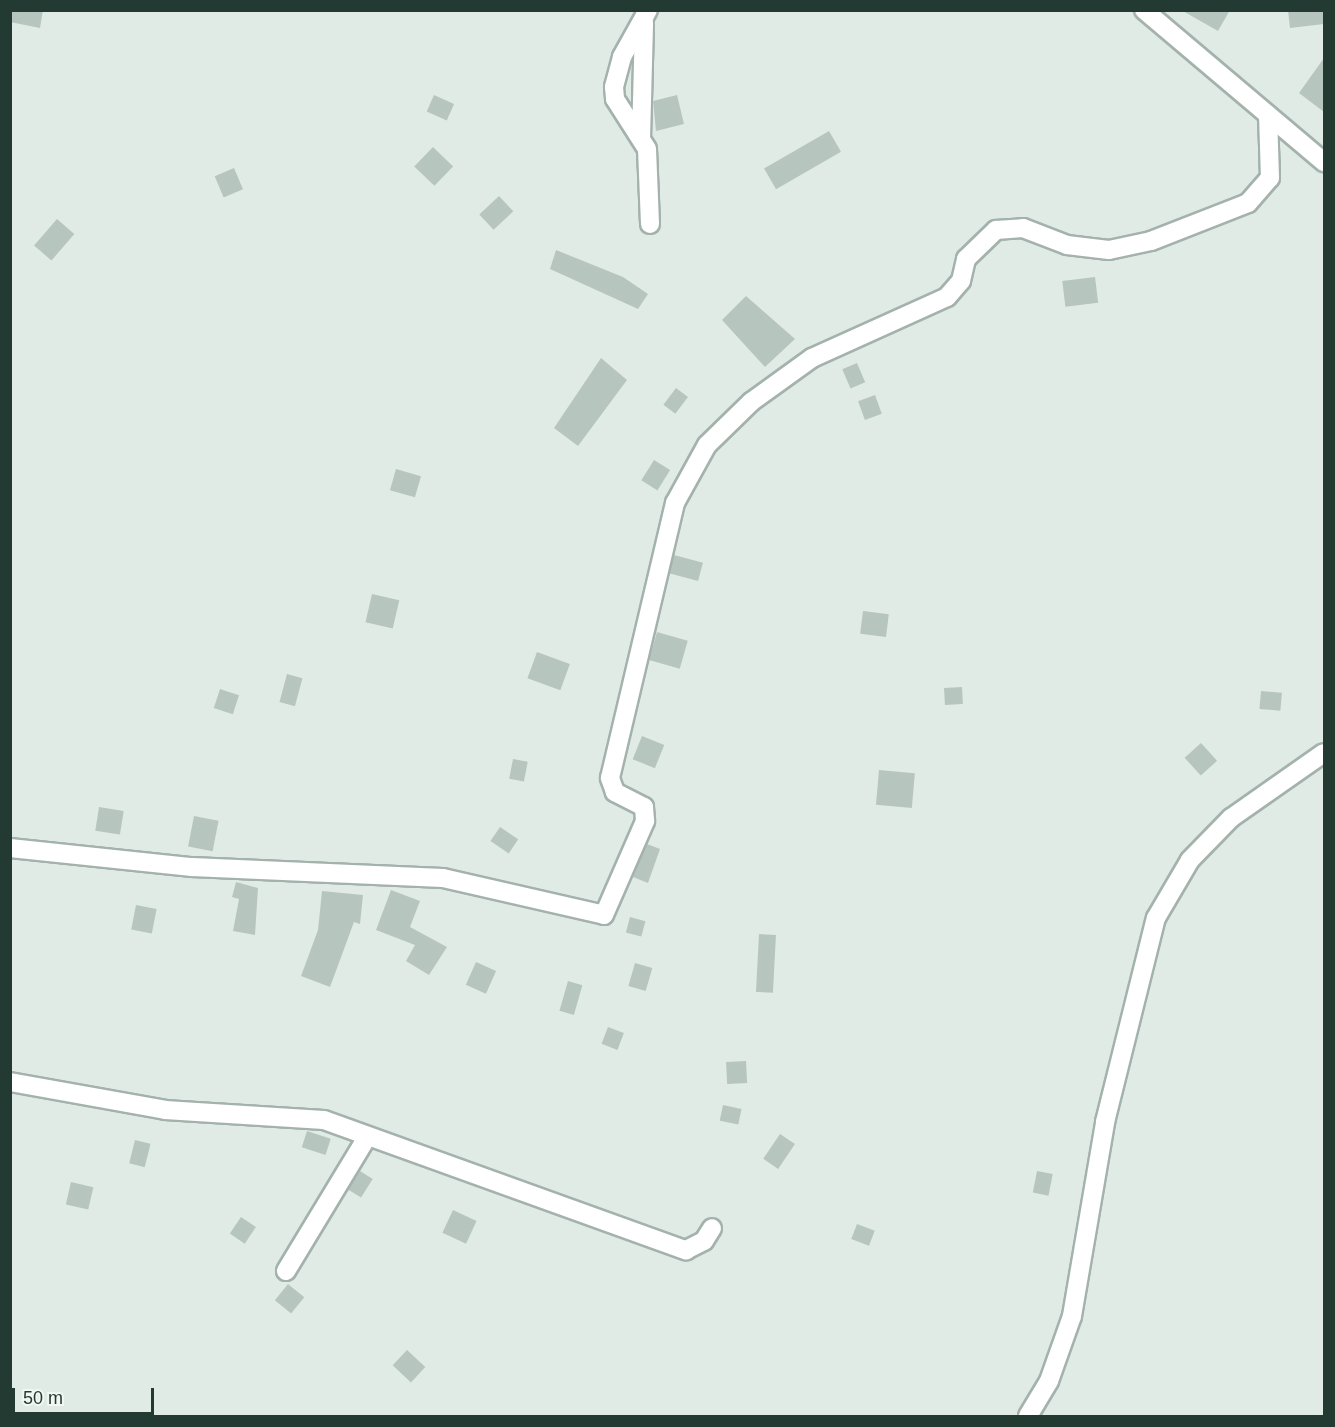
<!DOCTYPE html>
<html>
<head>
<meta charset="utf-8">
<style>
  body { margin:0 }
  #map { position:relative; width:1335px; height:1427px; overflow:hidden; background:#e1ebe6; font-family:Helvetica,sans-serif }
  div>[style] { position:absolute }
  .building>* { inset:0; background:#b7c5bf; transform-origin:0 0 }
  .roads { filter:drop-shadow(2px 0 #a4b2ad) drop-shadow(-2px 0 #a4b2ad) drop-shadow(0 2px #a4b2ad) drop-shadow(0 -2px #a4b2ad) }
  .street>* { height:18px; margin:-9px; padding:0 9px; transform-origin:9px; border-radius:9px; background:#fff }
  span { translate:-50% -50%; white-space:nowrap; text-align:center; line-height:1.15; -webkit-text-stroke:5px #f2f7f4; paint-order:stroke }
  .frame { position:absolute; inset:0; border:12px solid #233a33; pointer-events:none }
  .scale { position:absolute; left:12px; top:1388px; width:142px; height:27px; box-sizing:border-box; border:3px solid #233a33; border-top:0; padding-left:8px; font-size:18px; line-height:21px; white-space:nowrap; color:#233a33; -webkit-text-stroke:4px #f2f7f4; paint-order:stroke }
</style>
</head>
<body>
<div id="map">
  <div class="building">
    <div style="clip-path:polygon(10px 10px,43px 10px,40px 28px,10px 22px)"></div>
    <div style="clip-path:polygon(1181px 10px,1230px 10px,1218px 31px)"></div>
    <div style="clip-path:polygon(1288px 10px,1324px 10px,1324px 24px,1290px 28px)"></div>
    <div style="clip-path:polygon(1324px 58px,1324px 112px,1299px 93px)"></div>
    <div style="left:434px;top:95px;width:22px;height:18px;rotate:24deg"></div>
    <div style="clip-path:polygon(677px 95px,684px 124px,656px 131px,653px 101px)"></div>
    <div style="left:829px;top:131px;width:24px;height:75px;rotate:60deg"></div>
    <div style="left:433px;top:147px;width:28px;height:27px;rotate:44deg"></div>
    <div style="left:234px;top:168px;width:23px;height:21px;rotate:67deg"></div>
    <div style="left:499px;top:196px;width:21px;height:27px;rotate:47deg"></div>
    <div style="left:57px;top:219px;width:23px;height:35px;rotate:41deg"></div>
    <div style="clip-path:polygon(556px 250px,623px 277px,648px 294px,638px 309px,550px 269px)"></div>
    <div style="left:1095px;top:277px;width:26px;height:33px;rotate:83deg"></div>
    <div style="clip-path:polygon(746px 296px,795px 339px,765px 367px,722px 320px)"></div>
    <div style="clip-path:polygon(601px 358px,627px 380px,578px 446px,554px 428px)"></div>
    <div style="left:857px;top:363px;width:21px;height:16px;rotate:67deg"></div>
    <div style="left:676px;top:388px;width:15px;height:21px;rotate:37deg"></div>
    <div style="left:875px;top:395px;width:20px;height:18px;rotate:70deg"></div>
    <div style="left:654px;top:460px;width:19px;height:24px;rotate:32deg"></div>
    <div style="left:396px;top:469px;width:26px;height:22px;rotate:16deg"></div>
    <div style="left:674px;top:555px;width:30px;height:19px;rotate:15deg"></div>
    <div style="left:372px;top:594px;width:28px;height:29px;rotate:13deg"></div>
    <div style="left:863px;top:611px;width:26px;height:23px;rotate:7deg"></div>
    <div style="left:657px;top:632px;width:32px;height:29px;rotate:16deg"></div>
    <div style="left:537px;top:652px;width:35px;height:28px;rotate:20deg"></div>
    <div style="left:287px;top:674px;width:16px;height:29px;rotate:15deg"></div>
    <div style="left:962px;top:687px;width:17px;height:18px;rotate:87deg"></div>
    <div style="left:220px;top:689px;width:20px;height:20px;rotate:18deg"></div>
    <div style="left:1261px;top:691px;width:21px;height:18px;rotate:5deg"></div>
    <div style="left:642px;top:736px;width:24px;height:25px;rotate:22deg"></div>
    <div style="left:1201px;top:743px;width:24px;height:22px;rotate:48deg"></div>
    <div style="left:513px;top:759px;width:15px;height:20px;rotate:11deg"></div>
    <div style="left:879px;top:770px;width:36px;height:35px;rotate:5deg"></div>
    <div style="left:99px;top:807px;width:25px;height:24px;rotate:9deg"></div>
    <div style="left:194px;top:816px;width:25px;height:31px;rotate:11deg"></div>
    <div style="left:500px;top:827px;width:22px;height:17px;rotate:34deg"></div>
    <div style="clip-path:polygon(647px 844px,660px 849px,648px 883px,633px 877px)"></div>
    <div style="clip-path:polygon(236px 882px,258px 888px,255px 935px,233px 931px,239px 899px,232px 897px)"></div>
    <div style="clip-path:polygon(391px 890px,420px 901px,410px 927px,447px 947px,429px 975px,406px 961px,415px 945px,376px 930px)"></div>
    <div style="clip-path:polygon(322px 891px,363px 895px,360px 924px,354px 922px,330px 987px,301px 976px,318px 930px)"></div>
    <div style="left:136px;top:905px;width:21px;height:25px;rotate:11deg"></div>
    <div style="left:630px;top:917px;width:16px;height:16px;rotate:15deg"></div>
    <div style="left:759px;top:934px;width:17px;height:58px;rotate:3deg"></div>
    <div style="left:476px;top:962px;width:22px;height:25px;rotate:24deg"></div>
    <div style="left:635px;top:963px;width:18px;height:24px;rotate:16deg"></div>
    <div style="left:568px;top:981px;width:15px;height:31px;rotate:16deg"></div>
    <div style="left:608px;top:1027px;width:17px;height:18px;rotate:21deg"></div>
    <div style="left:746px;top:1061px;width:22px;height:20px;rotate:87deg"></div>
    <div style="left:723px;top:1105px;width:19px;height:16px;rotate:12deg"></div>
    <div style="left:307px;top:1131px;width:25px;height:17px;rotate:18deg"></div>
    <div style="left:780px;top:1134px;width:18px;height:30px;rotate:34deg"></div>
    <div style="left:135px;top:1140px;width:16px;height:24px;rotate:14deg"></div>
    <div style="left:360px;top:1171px;width:15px;height:22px;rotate:32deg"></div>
    <div style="left:1037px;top:1171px;width:16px;height:22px;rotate:11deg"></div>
    <div style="left:71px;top:1182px;width:23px;height:23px;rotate:13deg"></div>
    <div style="left:453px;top:1210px;width:26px;height:25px;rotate:25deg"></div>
    <div style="left:241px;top:1217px;width:18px;height:20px;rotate:34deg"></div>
    <div style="left:857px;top:1224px;width:19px;height:16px;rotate:21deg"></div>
    <div style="left:288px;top:1284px;width:21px;height:21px;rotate:39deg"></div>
    <div style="left:407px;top:1350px;width:25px;height:21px;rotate:43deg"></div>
  </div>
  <div class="roads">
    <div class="street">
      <div style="left:648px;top:10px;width:54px;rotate:119deg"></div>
      <div style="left:622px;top:57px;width:31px;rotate:105deg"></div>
      <div style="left:614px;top:87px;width:12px;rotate:85deg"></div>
      <div style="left:615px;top:99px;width:59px;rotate:57.4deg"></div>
      <div style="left:647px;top:149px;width:75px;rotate:87.7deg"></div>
      <div style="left:1144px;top:10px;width:236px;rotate:40.2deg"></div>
      <div style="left:641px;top:139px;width:116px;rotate:-88.5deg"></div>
      <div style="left:10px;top:848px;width:183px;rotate:6deg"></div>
      <div style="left:192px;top:867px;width:251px;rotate:2.5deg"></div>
      <div style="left:443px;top:878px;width:165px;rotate:12.9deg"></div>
      <div style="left:604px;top:915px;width:103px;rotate:-66.4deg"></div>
      <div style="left:645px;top:821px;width:14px;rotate:-94deg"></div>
      <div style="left:644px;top:807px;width:33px;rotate:-153deg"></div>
      <div style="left:615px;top:792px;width:15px;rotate:-110deg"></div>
      <div style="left:610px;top:778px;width:283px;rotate:-76.7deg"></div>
      <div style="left:675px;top:503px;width:66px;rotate:-61.1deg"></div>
      <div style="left:707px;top:445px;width:62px;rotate:-44.3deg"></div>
      <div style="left:751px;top:402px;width:75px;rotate:-35.8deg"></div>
      <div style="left:812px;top:358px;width:148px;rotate:-24.3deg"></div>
      <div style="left:947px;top:297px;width:21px;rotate:-49deg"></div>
      <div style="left:961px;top:281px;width:23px;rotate:-77deg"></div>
      <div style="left:966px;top:259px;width:42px;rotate:-44deg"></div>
      <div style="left:996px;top:230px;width:27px;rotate:-4deg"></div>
      <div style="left:1023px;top:228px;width:47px;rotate:21.1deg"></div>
      <div style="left:1067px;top:245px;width:42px;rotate:6.8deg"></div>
      <div style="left:1109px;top:250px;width:43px;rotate:-12.1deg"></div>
      <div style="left:1151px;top:241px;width:104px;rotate:-21.4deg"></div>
      <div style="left:1248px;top:203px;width:33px;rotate:-49deg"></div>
      <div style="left:1270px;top:178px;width:63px;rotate:-91.8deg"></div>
      <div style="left:10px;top:1082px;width:158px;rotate:10.2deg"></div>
      <div style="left:165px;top:1110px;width:159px;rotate:3.6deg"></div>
      <div style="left:324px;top:1120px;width:385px;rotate:19.8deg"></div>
      <div style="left:686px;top:1250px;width:20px;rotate:-27deg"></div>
      <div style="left:704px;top:1241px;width:15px;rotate:-58deg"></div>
      <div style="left:286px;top:1271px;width:157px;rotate:-58.8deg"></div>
      <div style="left:1028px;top:1416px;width:41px;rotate:-59deg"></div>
      <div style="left:1049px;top:1381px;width:69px;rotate:-70.5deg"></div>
      <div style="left:1072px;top:1316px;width:197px;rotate:-80.3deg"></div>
      <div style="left:1105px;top:1122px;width:210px;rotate:-76deg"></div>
      <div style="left:1156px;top:918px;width:67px;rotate:-59.6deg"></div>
      <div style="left:1190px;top:860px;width:59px;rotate:-45.7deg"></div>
      <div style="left:1231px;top:818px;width:113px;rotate:-35deg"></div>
    </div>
  </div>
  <div class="frame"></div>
  <div class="scale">50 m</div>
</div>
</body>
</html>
